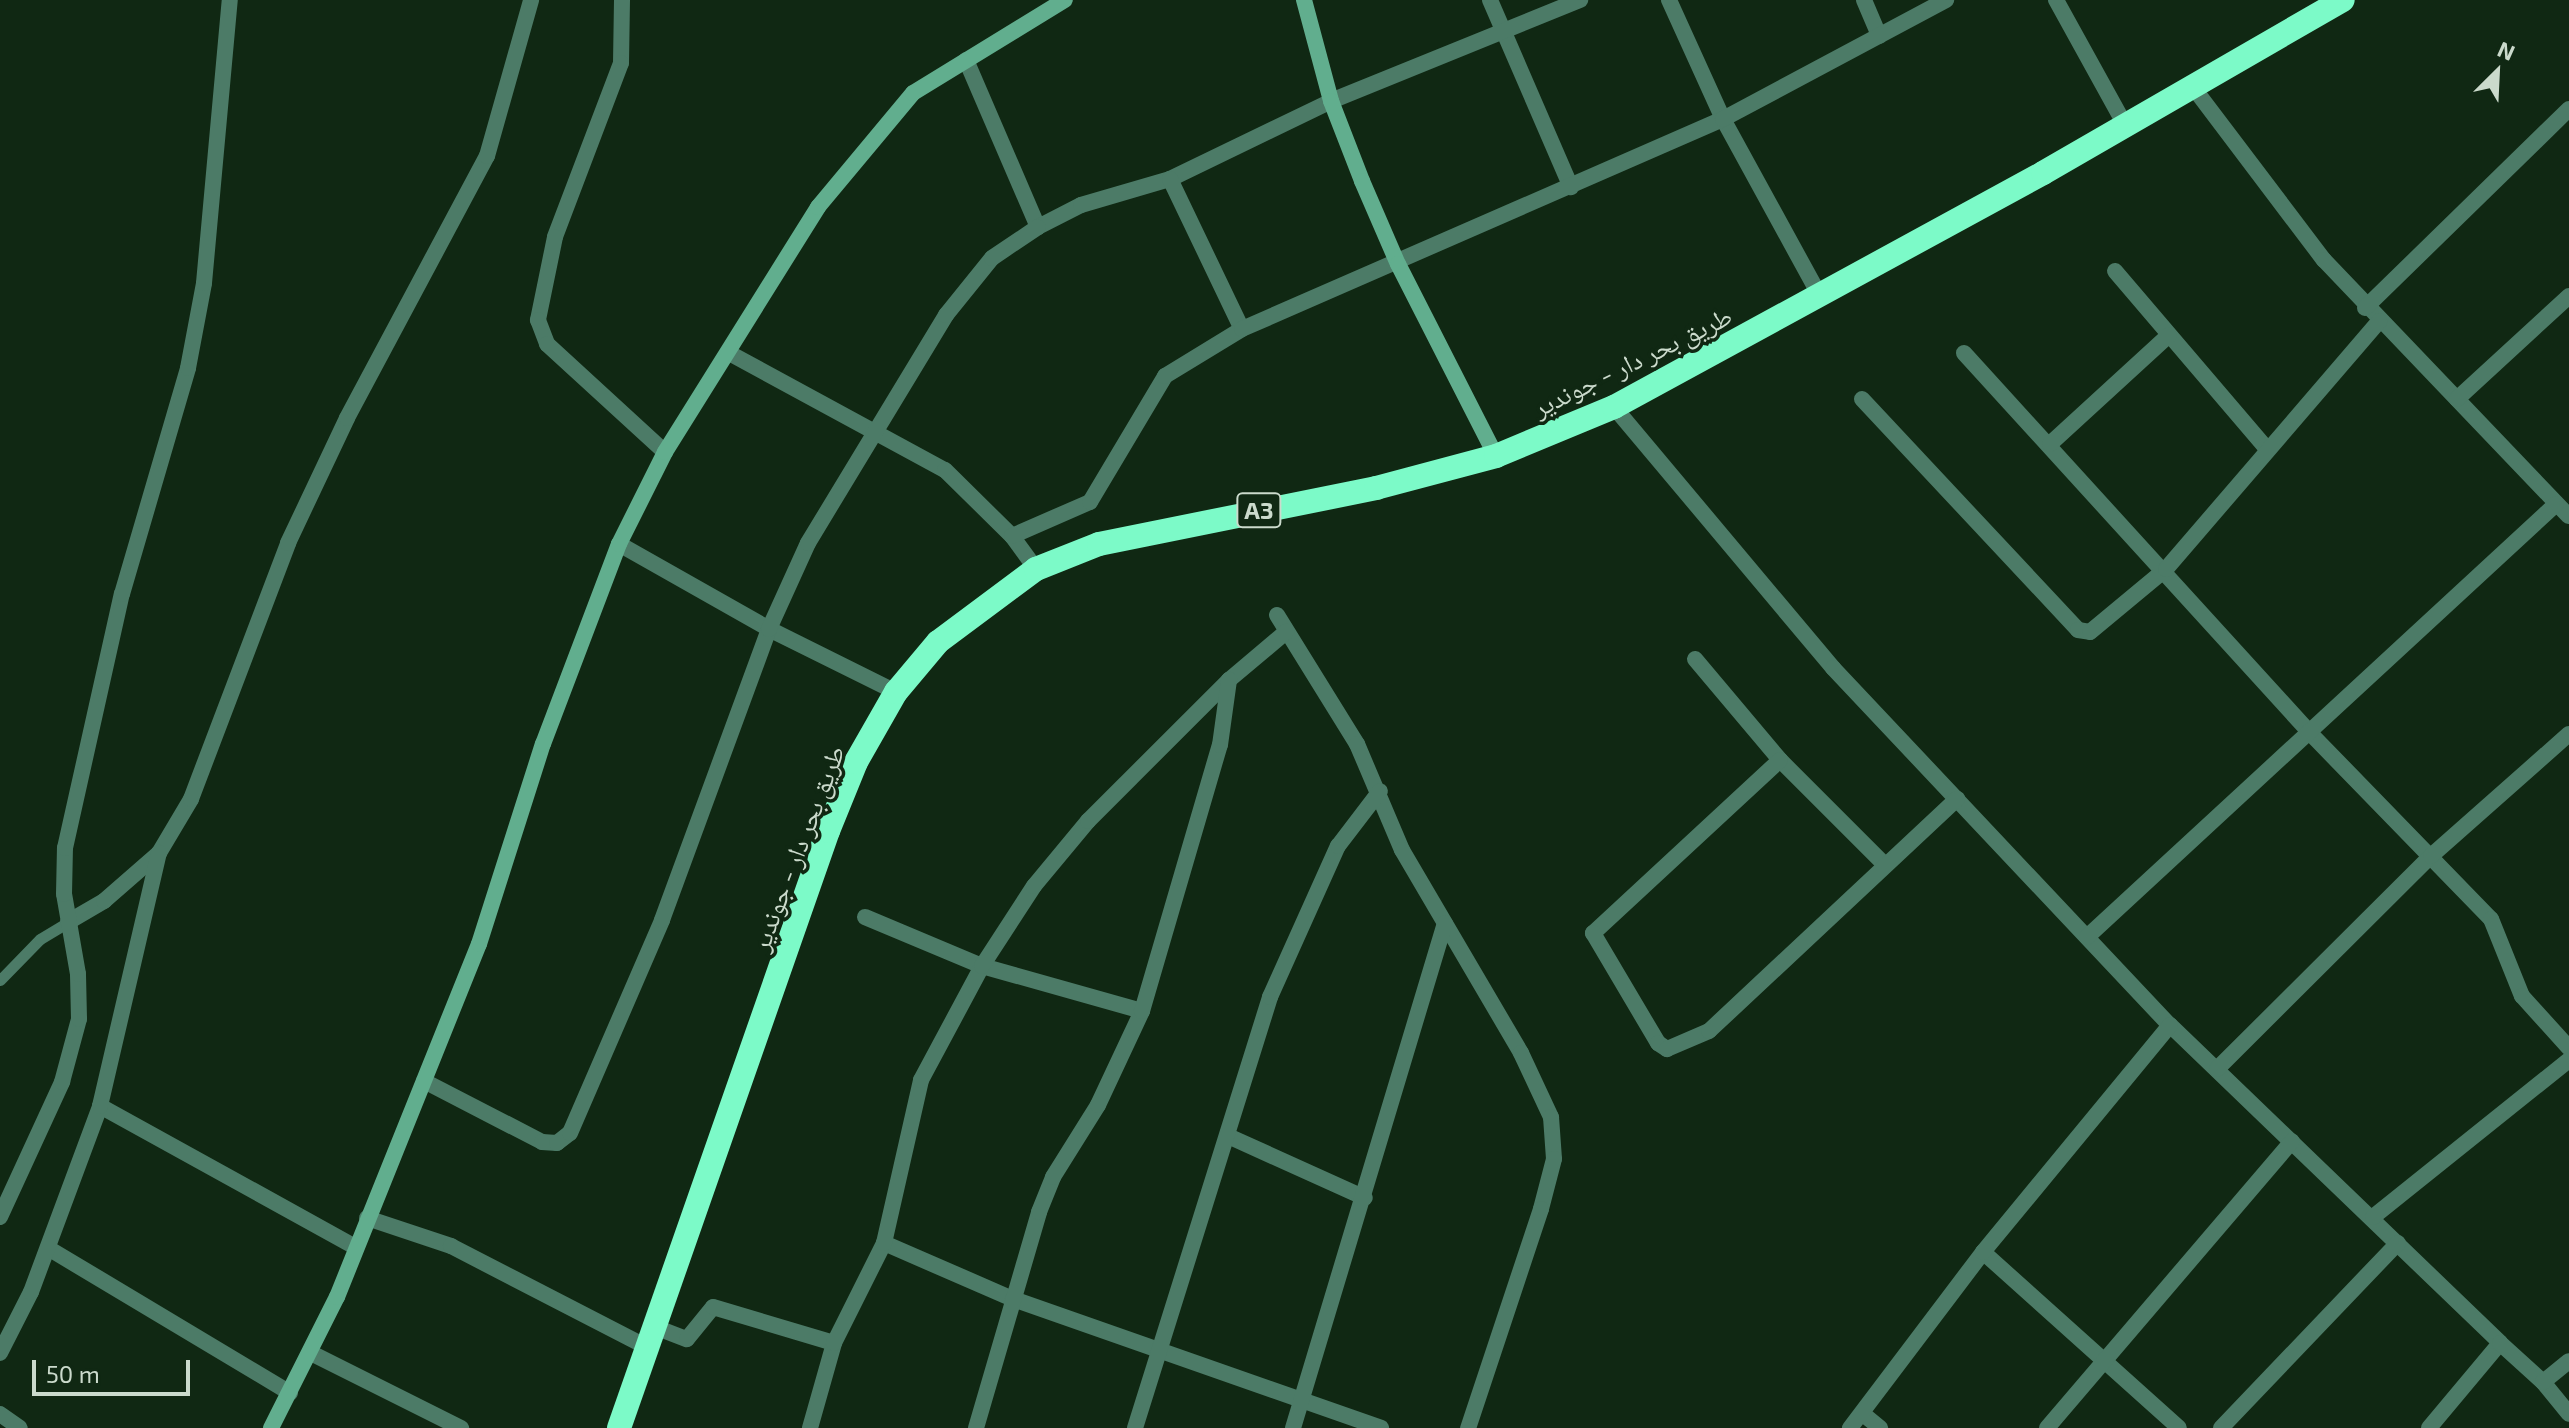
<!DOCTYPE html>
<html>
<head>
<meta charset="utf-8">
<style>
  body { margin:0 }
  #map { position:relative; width:2569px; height:1428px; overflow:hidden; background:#102813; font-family:"Exo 2","Noto Naskh Arabic",sans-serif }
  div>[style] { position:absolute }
  .lane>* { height:11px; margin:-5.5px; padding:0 5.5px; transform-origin:5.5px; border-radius:5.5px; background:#4c7b67 }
  .street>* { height:16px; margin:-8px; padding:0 8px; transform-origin:8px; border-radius:8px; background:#4c7b67 }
  .secondary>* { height:16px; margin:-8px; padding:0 8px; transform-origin:8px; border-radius:8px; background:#61ae8e }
  .highway>* { height:24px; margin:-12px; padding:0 12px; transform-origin:12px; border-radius:12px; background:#7cfac8 }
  span { translate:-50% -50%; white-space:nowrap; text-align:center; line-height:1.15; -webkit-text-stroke:7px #102813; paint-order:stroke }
  .shield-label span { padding:2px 6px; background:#102813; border:2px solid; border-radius:6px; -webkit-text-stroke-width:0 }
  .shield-label { font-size:24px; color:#cbdacc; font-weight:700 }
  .street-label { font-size:26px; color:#cbdacc }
  .north { position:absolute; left:2457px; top:32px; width:80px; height:80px; -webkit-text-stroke:6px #102813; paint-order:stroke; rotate:24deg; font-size:22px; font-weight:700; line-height:32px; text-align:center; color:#cbdacc }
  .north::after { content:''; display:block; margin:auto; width:28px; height:36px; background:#cbdacc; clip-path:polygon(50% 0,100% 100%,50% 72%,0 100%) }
  .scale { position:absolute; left:32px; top:1360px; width:158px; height:36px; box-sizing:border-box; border:4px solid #cbdacc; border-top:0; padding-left:10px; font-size:24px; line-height:28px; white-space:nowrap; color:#cbdacc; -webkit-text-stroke:6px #102813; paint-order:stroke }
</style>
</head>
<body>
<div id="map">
  <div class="lane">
    <div style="left:0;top:980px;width:57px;rotate:-45.7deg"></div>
    <div style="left:40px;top:939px;width:33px;rotate:-31deg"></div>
  </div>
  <div class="street">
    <div style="left:622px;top:0;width:63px;rotate:90.9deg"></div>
    <div style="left:621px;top:63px;width:186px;rotate:110.8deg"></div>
    <div style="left:555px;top:237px;width:85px;rotate:101.6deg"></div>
    <div style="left:538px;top:320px;width:26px;rotate:69deg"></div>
    <div style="left:547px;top:344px;width:160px;rotate:42.5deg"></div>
    <div style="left:1490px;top:0;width:204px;rotate:66.6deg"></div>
    <div style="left:1669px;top:0;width:131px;rotate:65.6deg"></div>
    <div style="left:1723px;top:119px;width:202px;rotate:61.3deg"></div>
    <div style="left:1864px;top:0;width:39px;rotate:67deg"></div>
    <div style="left:2056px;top:0;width:143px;rotate:61.1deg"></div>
    <div style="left:966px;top:60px;width:182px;rotate:66.7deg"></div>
    <div style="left:1038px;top:227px;width:48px;rotate:-27.1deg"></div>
    <div style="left:1081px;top:205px;width:93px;rotate:-16.3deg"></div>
    <div style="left:1170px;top:179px;width:179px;rotate:-25.8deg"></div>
    <div style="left:1331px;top:101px;width:269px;rotate:-22.1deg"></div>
    <div style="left:2193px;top:87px;width:217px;rotate:52.9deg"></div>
    <div style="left:2324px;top:260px;width:354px;rotate:46.3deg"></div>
    <div style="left:1170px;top:179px;width:166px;rotate:64.4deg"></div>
    <div style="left:2115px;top:271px;width:235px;rotate:49.5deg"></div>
    <div style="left:2365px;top:308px;width:285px;rotate:-44.3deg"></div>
    <div style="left:1964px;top:353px;width:515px;rotate:47.67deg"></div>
    <div style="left:2311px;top:734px;width:258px;rotate:45.8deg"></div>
    <div style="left:2491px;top:919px;width:83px;rotate:68.1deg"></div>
    <div style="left:2522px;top:996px;width:70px;rotate:47.9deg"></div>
    <div style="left:731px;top:354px;width:243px;rotate:28.5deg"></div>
    <div style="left:945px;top:470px;width:94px;rotate:44.6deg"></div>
    <div style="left:1862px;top:399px;width:316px;rotate:46.9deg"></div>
    <div style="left:2078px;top:630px;width:12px;rotate:9deg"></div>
    <div style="left:2090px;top:632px;width:99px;rotate:-39.7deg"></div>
    <div style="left:2166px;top:569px;width:327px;rotate:-49.3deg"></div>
    <div style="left:2457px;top:399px;width:152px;rotate:-42.6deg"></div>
    <div style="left:1614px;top:407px;width:341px;rotate:50deg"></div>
    <div style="left:1833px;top:668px;width:491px;rotate:46.7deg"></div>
    <div style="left:2170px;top:1025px;width:458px;rotate:43.9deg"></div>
    <div style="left:2050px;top:444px;width:161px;rotate:-42.5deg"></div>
    <div style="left:619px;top:544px;width:172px;rotate:29.5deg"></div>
    <div style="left:769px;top:629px;width:142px;rotate:26.4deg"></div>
    <div style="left:1036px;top:569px;width:41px;rotate:-126deg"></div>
    <div style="left:1012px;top:536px;width:85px;rotate:-23.6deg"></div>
    <div style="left:1090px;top:502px;width:147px;rotate:-59.2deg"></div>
    <div style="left:1165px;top:376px;width:90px;rotate:-31.4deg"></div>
    <div style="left:1242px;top:329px;width:525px;rotate:-23.59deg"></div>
    <div style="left:1723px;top:119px;width:253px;rotate:-28.1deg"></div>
    <div style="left:1277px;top:615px;width:152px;rotate:58.2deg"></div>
    <div style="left:1357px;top:744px;width:115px;rotate:67deg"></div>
    <div style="left:1402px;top:850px;width:235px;rotate:59.6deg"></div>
    <div style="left:1521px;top:1053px;width:71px;rotate:64.9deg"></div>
    <div style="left:1551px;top:1117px;width:42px;rotate:85.9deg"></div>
    <div style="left:1554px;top:1159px;width:52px;rotate:104.6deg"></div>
    <div style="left:1541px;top:1209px;width:231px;rotate:108.4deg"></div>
    <div style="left:1695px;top:659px;width:132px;rotate:49.9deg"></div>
    <div style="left:1780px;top:760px;width:148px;rotate:45deg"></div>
    <div style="left:1780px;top:760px;width:255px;rotate:137.2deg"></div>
    <div style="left:1593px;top:933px;width:128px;rotate:59.4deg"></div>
    <div style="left:1658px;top:1043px;width:11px;rotate:34deg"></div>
    <div style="left:1667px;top:1049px;width:46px;rotate:-23.2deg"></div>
    <div style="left:1709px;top:1031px;width:340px;rotate:-43.1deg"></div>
    <div style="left:865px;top:917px;width:127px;rotate:22.7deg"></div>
    <div style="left:982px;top:966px;width:166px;rotate:15.7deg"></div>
    <div style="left:68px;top:922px;width:42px;rotate:-30.3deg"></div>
    <div style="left:104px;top:901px;width:73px;rotate:-41.1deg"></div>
    <div style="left:159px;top:853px;width:63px;rotate:-59.3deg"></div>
    <div style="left:191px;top:799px;width:274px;rotate:-69.2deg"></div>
    <div style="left:288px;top:543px;width:138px;rotate:-64.7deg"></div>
    <div style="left:347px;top:418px;width:297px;rotate:-61.9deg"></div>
    <div style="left:487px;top:156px;width:162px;rotate:-74.2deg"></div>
    <div style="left:2087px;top:937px;width:638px;rotate:-42.71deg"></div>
    <div style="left:2217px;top:1069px;width:302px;rotate:-44.9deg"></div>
    <div style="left:2431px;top:856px;width:184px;rotate:-41.5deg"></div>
    <div style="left:424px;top:1081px;width:133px;rotate:27.3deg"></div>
    <div style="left:542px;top:1142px;width:15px;rotate:4deg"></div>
    <div style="left:557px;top:1143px;width:16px;rotate:-38deg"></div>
    <div style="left:570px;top:1133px;width:232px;rotate:-66.6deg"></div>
    <div style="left:662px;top:920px;width:310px;rotate:-69.8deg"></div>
    <div style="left:769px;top:629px;width:94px;rotate:-65.6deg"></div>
    <div style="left:808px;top:543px;width:267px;rotate:-58.8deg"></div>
    <div style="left:946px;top:315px;width:73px;rotate:-51.1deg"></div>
    <div style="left:992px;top:258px;width:55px;rotate:-34deg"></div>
    <div style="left:100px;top:1106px;width:291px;rotate:28.9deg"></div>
    <div style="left:1228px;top:1136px;width:150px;rotate:24.3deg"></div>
    <div style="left:0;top:1217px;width:149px;rotate:-65.3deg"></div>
    <div style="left:62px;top:1082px;width:65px;rotate:-74.9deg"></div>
    <div style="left:79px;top:1019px;width:45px;rotate:-91.3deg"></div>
    <div style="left:78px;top:974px;width:81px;rotate:-99.9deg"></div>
    <div style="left:64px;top:894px;width:46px;rotate:-88.8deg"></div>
    <div style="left:65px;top:848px;width:260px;rotate:-77.4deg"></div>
    <div style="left:122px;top:594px;width:235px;rotate:-73.7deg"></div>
    <div style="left:188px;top:368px;width:86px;rotate:-79.3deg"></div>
    <div style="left:204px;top:283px;width:284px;rotate:-84.8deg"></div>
    <div style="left:2373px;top:1217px;width:251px;rotate:-38.7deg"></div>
    <div style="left:367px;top:1218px;width:89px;rotate:18.4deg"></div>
    <div style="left:451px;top:1246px;width:220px;rotate:27.3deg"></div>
    <div style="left:884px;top:1243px;width:141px;rotate:23.5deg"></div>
    <div style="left:1013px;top:1299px;width:390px;rotate:19.3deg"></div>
    <div style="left:48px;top:1248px;width:282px;rotate:30.9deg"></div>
    <div style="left:1983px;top:1252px;width:263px;rotate:41.9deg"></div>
    <div style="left:655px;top:1327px;width:34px;rotate:21deg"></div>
    <div style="left:687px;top:1339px;width:41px;rotate:-50.9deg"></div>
    <div style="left:713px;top:1307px;width:126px;rotate:16.6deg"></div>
    <div style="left:0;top:1353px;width:68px;rotate:-63.1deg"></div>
    <div style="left:31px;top:1292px;width:198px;rotate:-69.6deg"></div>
    <div style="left:100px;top:1106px;width:260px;rotate:-76.9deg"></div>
    <div style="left:311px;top:1353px;width:168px;rotate:26.6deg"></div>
    <div style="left:2543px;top:1382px;width:41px;rotate:50.9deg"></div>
    <div style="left:0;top:1414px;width:24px;rotate:35deg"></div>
    <div style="left:1863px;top:1414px;width:22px;rotate:39deg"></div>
    <div style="left:810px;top:1428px;width:88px;rotate:-74.2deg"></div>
    <div style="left:834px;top:1343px;width:112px;rotate:-63.4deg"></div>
    <div style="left:884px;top:1243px;width:167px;rotate:-77.2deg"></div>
    <div style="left:921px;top:1080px;width:129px;rotate:-61.8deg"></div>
    <div style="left:982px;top:966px;width:95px;rotate:-57deg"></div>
    <div style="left:1034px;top:886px;width:85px;rotate:-50.3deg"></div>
    <div style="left:1088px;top:821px;width:199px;rotate:-45deg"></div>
    <div style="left:1229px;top:680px;width:75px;rotate:-40.1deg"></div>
    <div style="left:976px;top:1428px;width:225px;rotate:-73.7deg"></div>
    <div style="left:1039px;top:1212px;width:38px;rotate:-68deg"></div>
    <div style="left:1053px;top:1177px;width:85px;rotate:-58deg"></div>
    <div style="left:1098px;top:1105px;width:104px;rotate:-64.9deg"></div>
    <div style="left:1142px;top:1011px;width:277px;rotate:-73.7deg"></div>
    <div style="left:1220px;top:745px;width:66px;rotate:-82.1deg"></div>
    <div style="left:1135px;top:1428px;width:452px;rotate:-72.6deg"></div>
    <div style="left:1270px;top:997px;width:166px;rotate:-65.8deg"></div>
    <div style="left:1338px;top:846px;width:69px;rotate:-52.6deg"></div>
    <div style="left:1293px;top:1428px;width:527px;rotate:-73.25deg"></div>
    <div style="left:1850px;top:1428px;width:221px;rotate:-52.9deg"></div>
    <div style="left:1983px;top:1252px;width:294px;rotate:-50.5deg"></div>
    <div style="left:2047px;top:1428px;width:377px;rotate:-49.5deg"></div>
    <div style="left:2221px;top:1428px;width:256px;rotate:-46.3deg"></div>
    <div style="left:2429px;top:1428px;width:111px;rotate:-50.1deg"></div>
    <div style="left:2500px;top:1343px;width:58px;rotate:42.2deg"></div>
    <div style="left:2543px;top:1382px;width:33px;rotate:-39deg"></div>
  </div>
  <div class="secondary">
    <div style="left:1304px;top:0;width:105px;rotate:75deg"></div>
    <div style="left:1331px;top:101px;width:86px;rotate:68.8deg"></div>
    <div style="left:1362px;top:181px;width:90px;rotate:66.6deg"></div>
    <div style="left:1398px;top:264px;width:216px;rotate:63deg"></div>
    <div style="left:271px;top:1428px;width:147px;rotate:-63.3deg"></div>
    <div style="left:337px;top:1297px;width:380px;rotate:-68.1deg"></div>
    <div style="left:479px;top:944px;width:210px;rotate:-72.3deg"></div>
    <div style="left:543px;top:744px;width:214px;rotate:-69.2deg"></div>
    <div style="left:619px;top:544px;width:103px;rotate:-63.4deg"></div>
    <div style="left:665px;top:452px;width:289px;rotate:-58deg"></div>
    <div style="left:818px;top:207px;width:148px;rotate:-50.2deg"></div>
    <div style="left:913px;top:93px;width:178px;rotate:-31.5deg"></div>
  </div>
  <div class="highway">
    <div style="left:619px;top:1428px;width:633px;rotate:-70.71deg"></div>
    <div style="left:828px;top:831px;width:74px;rotate:-67.9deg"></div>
    <div style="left:856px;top:762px;width:81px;rotate:-60.3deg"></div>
    <div style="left:896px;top:692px;width:65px;rotate:-50deg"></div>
    <div style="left:938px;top:642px;width:122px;rotate:-36.7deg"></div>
    <div style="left:1036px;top:569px;width:68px;rotate:-21.6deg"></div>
    <div style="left:1099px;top:544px;width:283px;rotate:-11.4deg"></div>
    <div style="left:1376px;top:488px;width:124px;rotate:-14.9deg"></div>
    <div style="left:1496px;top:456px;width:128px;rotate:-22.6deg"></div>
    <div style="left:1614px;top:407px;width:489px;rotate:-28.6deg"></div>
    <div style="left:2043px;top:173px;width:346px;rotate:-30deg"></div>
  </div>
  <div class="shield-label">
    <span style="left:1259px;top:510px">A3</span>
  </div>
  <div class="street-label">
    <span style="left:1632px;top:361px;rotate:-26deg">طريق بحر دار - جوندير</span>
    <span style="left:797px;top:848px;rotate:-69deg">طريق بحر دار - جوندير</span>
  </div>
  <div class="north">N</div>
  <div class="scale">50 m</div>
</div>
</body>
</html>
